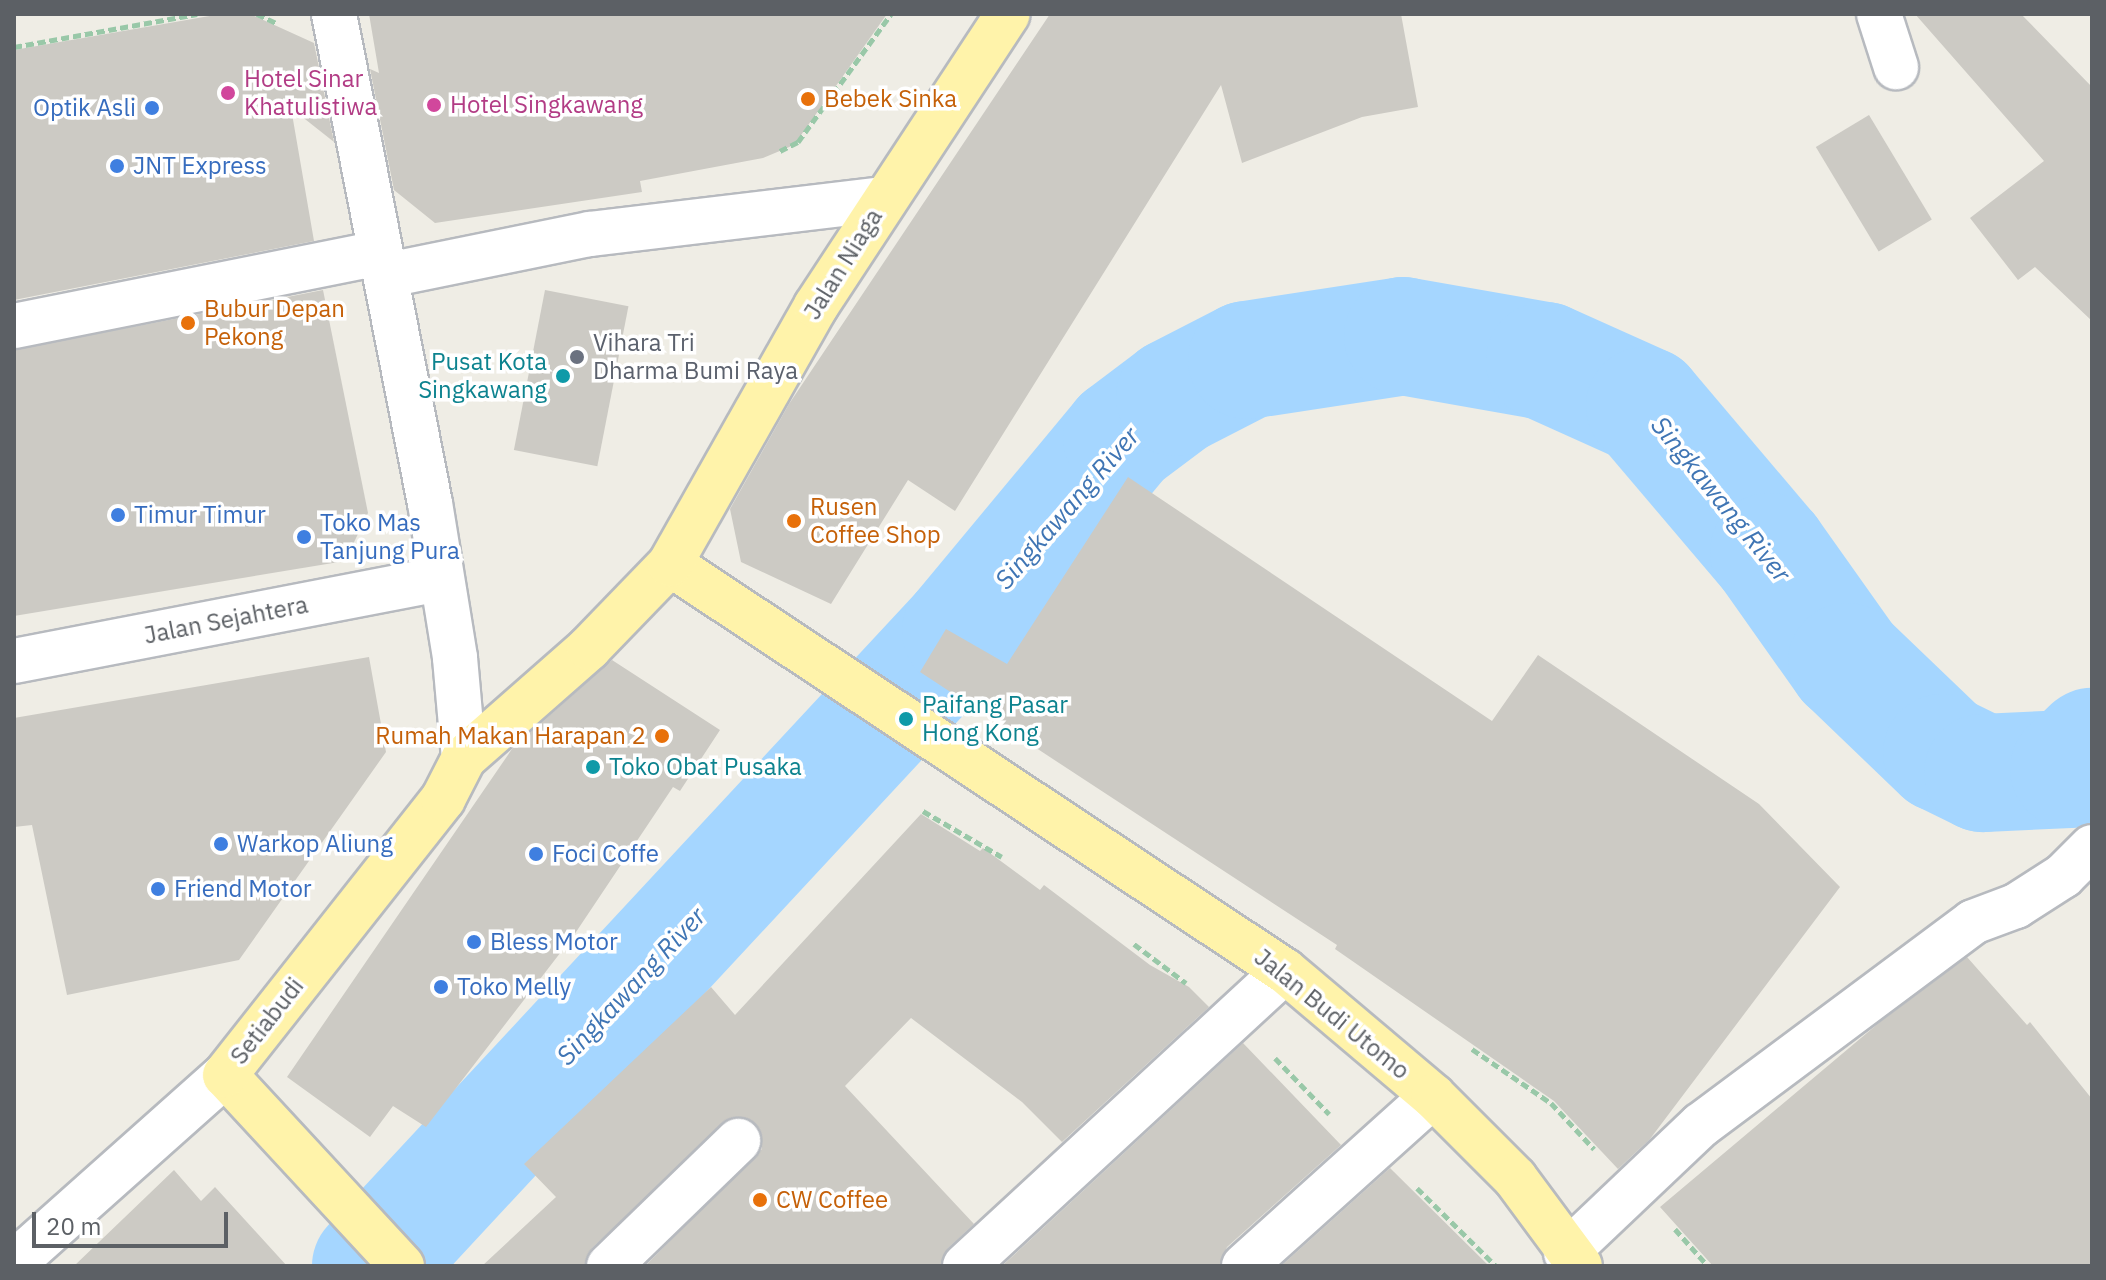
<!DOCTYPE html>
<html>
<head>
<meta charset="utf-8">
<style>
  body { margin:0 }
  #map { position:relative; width:2106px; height:1280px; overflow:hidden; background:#efede5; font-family:"IBM Plex Sans",sans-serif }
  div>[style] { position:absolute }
  .river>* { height:118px; margin:-59px; padding:0 59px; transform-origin:59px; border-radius:59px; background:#a5d6ff }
  .building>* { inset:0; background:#cccac4; transform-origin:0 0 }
  .path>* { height:5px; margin-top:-2.5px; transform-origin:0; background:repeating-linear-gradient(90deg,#99c8a8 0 8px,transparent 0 12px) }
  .roads { filter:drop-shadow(2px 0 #b7babf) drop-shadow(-2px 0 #b7babf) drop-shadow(0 2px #b7babf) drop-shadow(0 -2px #b7babf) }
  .minor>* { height:44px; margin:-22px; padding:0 22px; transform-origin:22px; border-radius:22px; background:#fff }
  .major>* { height:44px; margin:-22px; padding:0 22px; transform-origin:22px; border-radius:22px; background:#fff3aa }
  .dots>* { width:22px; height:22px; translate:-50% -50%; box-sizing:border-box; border:4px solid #fff; border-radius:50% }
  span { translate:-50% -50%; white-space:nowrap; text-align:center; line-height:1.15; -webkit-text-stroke:7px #fff; paint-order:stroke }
  .hotel-label { font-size:24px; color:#b23c85 }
  .left { translate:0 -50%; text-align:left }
  .food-label { font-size:24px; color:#c56008 }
  .right { translate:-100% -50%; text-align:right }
  .shop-label { font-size:24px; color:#366cbe }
  .street-label { font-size:24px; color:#5c6065 }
  .worship-label { font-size:24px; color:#5b616d }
  .culture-label { font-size:24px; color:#0d838f }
  .water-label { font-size:26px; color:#3f75b4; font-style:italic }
  .frame { position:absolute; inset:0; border:16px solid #5c6065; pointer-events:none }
  .scale { position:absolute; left:32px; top:1212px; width:196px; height:36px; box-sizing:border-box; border:4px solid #5c6065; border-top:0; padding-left:10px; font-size:24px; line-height:28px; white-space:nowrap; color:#5c6065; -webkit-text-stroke:6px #fff; paint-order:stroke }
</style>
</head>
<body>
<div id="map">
  <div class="river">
    <div style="left:371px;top:1266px;width:867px;rotate:-47.1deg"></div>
    <div style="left:961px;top:631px;width:252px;rotate:-50.3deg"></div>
    <div style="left:1122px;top:437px;width:66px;rotate:-37deg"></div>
    <div style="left:1175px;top:397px;width:81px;rotate:-27.2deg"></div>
    <div style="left:1247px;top:360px;width:158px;rotate:-8.7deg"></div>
    <div style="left:1403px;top:336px;width:144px;rotate:10deg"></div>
    <div style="left:1545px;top:361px;width:110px;rotate:24.2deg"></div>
    <div style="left:1645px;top:406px;width:192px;rotate:49.7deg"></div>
    <div style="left:1769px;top:552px;width:135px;rotate:54.7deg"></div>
    <div style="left:1847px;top:662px;width:132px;rotate:43.8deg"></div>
    <div style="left:1942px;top:753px;width:46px;rotate:26deg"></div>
    <div style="left:1983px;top:773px;width:86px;rotate:-2.7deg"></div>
    <div style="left:2069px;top:769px;width:32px;rotate:-44deg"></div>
  </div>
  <div class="building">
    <div style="clip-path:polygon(221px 14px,250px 14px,314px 43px,334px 142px,291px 108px,314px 241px,14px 300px,14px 50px)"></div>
    <div style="clip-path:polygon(369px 14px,887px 14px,794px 145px,763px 158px,640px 181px,642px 192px,435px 223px,394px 190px,370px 69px,379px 73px)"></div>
    <div style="clip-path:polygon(1050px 14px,1401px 14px,1418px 107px,1362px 117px,1242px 163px,1221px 85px,955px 511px,908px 480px,831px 604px,741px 562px,730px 509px,789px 404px)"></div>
    <div style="clip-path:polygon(1915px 14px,2021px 14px,2092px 87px,2092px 321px,2035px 267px,2018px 280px,1970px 218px,2044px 161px)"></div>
    <div style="left:1869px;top:115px;width:122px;height:62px;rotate:59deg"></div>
    <div style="clip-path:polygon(323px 290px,368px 513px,345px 561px,14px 616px,14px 350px)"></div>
    <div style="left:545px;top:290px;width:85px;height:163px;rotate:11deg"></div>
    <div style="clip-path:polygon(1128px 477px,1492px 721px,1538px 655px,1759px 804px,1840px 887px,1650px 1139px,1618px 1169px,1554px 1101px,1335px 949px,1337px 945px,920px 672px,946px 629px,1007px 664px)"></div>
    <div style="clip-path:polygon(369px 657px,386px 752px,239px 960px,67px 995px,32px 825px,14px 827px,14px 718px)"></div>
    <div style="clip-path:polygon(612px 660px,720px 730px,680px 791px,673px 787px,574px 935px,426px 1127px,393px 1106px,370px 1137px,287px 1077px,512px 749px)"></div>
    <div style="clip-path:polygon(921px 814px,980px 851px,983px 848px,1040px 890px,1044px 885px,1150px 965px,1189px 987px,1209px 1007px,1062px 1142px,1022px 1102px,911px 1018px,845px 1086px,974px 1224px,948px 1248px,941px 1266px,645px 1266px,762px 1149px,756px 1124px,733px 1117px,592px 1248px,585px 1266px,482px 1266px,556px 1197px,524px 1164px,711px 987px,735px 1015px)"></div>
    <div style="clip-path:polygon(1967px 957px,2027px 1025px,2030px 1022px,2092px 1099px,2092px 1266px,1713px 1266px,1660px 1207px,1880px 1022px)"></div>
    <div style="clip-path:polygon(1243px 1043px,1341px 1145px,1227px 1247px,1220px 1266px,1002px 1266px)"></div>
    <div style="clip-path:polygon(1390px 1168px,1489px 1266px,1281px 1266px)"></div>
    <div style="clip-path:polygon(174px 1170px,201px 1201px,215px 1187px,287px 1266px,74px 1266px)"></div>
  </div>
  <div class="path">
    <div style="left:257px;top:14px;width:23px;rotate:25deg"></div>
    <div style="left:14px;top:47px;width:186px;rotate:-10.2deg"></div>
    <div style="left:780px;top:151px;width:20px;rotate:-27deg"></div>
    <div style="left:798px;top:142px;width:158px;rotate:-54deg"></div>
    <div style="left:923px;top:811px;width:91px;rotate:30.2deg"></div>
    <div style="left:1134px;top:944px;width:65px;rotate:36.9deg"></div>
    <div style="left:1472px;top:1049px;width:96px;rotate:34.4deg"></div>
    <div style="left:1551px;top:1103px;width:63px;rotate:46.9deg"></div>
    <div style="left:1275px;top:1058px;width:78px;rotate:46deg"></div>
    <div style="left:1417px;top:1188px;width:111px;rotate:44.6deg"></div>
    <div style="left:1675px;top:1229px;width:50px;rotate:48.3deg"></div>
  </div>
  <div class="roads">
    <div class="minor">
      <div style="left:334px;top:14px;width:498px;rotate:78.9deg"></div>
      <div style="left:430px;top:503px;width:157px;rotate:80.8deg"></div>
      <div style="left:455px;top:658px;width:100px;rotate:84.9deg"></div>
      <div style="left:1879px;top:14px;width:56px;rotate:72.2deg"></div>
      <div style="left:388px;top:275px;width:206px;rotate:-11.5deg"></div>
      <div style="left:590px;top:234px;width:296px;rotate:-6.8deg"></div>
      <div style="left:14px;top:326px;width:373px;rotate:-11.3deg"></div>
      <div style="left:14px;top:661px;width:433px;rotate:-10.9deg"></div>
      <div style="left:1566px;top:1253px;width:186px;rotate:-43.5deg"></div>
      <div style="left:1701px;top:1125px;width:339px;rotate:-36.7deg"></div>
      <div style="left:1973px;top:922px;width:46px;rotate:-20.4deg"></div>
      <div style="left:2016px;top:906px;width:56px;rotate:-32.6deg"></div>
      <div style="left:2063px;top:876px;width:41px;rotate:-45deg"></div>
      <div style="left:14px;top:1263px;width:283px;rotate:-41.7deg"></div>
      <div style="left:609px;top:1266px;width:180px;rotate:-44.1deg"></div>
      <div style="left:965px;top:1266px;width:435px;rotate:-42.7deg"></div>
      <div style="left:1244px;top:1266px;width:254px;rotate:-42deg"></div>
    </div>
    <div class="major">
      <div style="left:670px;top:564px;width:737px;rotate:33.5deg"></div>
      <div style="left:1285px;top:971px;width:194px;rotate:40.2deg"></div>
      <div style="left:1433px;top:1096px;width:116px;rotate:45deg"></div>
      <div style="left:1515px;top:1178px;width:109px;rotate:53.5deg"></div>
      <div style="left:402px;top:1266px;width:260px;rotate:-132.8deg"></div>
      <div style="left:225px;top:1075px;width:352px;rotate:-51.7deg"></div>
      <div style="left:443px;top:799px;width:46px;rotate:-62.9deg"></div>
      <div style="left:464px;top:758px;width:167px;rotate:-41.3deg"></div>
      <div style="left:589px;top:648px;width:117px;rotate:-46deg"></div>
      <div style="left:670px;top:564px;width:296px;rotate:-60.5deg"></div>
      <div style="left:816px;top:306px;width:349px;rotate:-56.7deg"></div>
    </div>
  </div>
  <div class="dots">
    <div style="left:228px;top:93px;background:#d1479c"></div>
    <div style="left:808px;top:99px;background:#e8710a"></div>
    <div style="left:434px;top:105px;background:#d1479c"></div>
    <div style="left:152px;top:108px;background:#3f7fe0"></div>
    <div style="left:117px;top:166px;background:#3f7fe0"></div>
    <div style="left:188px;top:323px;background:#e8710a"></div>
    <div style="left:577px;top:357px;background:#6b7280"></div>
    <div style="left:563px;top:376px;background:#0f9aa8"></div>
    <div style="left:118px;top:515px;background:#3f7fe0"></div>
    <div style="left:794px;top:521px;background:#e8710a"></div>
    <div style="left:304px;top:537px;background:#3f7fe0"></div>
    <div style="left:906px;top:719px;background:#0f9aa8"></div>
    <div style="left:662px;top:736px;background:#e8710a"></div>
    <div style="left:593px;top:767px;background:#0f9aa8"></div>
    <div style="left:221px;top:844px;background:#3f7fe0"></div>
    <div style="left:536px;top:854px;background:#3f7fe0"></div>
    <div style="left:158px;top:889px;background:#3f7fe0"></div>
    <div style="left:474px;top:942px;background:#3f7fe0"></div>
    <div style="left:441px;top:987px;background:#3f7fe0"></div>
    <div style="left:760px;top:1200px;background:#e8710a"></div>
  </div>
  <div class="hotel-label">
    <span class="left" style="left:244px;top:93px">Hotel Sinar<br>Khatulistiwa</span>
    <span class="left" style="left:450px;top:105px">Hotel Singkawang</span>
  </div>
  <div class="food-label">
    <span class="left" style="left:824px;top:99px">Bebek Sinka</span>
    <span class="left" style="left:204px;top:323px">Bubur Depan<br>Pekong</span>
    <span class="left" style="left:810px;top:521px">Rusen<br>Coffee Shop</span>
    <span class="right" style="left:646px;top:736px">Rumah Makan Harapan 2</span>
    <span class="left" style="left:776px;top:1200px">CW Coffee</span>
  </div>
  <div class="shop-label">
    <span class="right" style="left:136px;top:108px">Optik Asli</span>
    <span class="left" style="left:133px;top:166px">JNT Express</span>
    <span class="left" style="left:134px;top:515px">Timur Timur</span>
    <span class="left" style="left:320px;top:537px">Toko Mas<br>Tanjung Pura</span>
    <span class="left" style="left:237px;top:844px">Warkop Aliung</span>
    <span class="left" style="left:552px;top:854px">Foci Coffe</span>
    <span class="left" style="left:174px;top:889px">Friend Motor</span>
    <span class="left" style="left:490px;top:942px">Bless Motor</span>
    <span class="left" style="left:457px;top:987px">Toko Melly</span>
  </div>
  <div class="street-label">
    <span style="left:843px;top:264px;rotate:-58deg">Jalan Niaga</span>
    <span style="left:226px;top:620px;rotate:-11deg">Jalan Sejahtera</span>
    <span style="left:1332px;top:1014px;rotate:39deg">Jalan Budi Utomo</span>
    <span style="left:267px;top:1021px;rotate:-52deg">Setiabudi</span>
  </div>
  <div class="worship-label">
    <span class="left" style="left:593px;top:357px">Vihara Tri<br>Dharma Bumi Raya</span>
  </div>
  <div class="culture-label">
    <span class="right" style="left:547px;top:376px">Pusat Kota<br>Singkawang</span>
    <span class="left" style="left:922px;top:719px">Paifang Pasar<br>Hong Kong</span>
    <span class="left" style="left:609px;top:767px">Toko Obat Pusaka</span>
  </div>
  <div class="water-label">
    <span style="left:1721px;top:499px;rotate:51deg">Singkawang River</span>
    <span style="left:1067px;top:508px;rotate:-49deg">Singkawang River</span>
    <span style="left:631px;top:986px;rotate:-47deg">Singkawang River</span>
  </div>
  <div class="frame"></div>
  <div class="scale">20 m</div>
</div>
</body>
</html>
